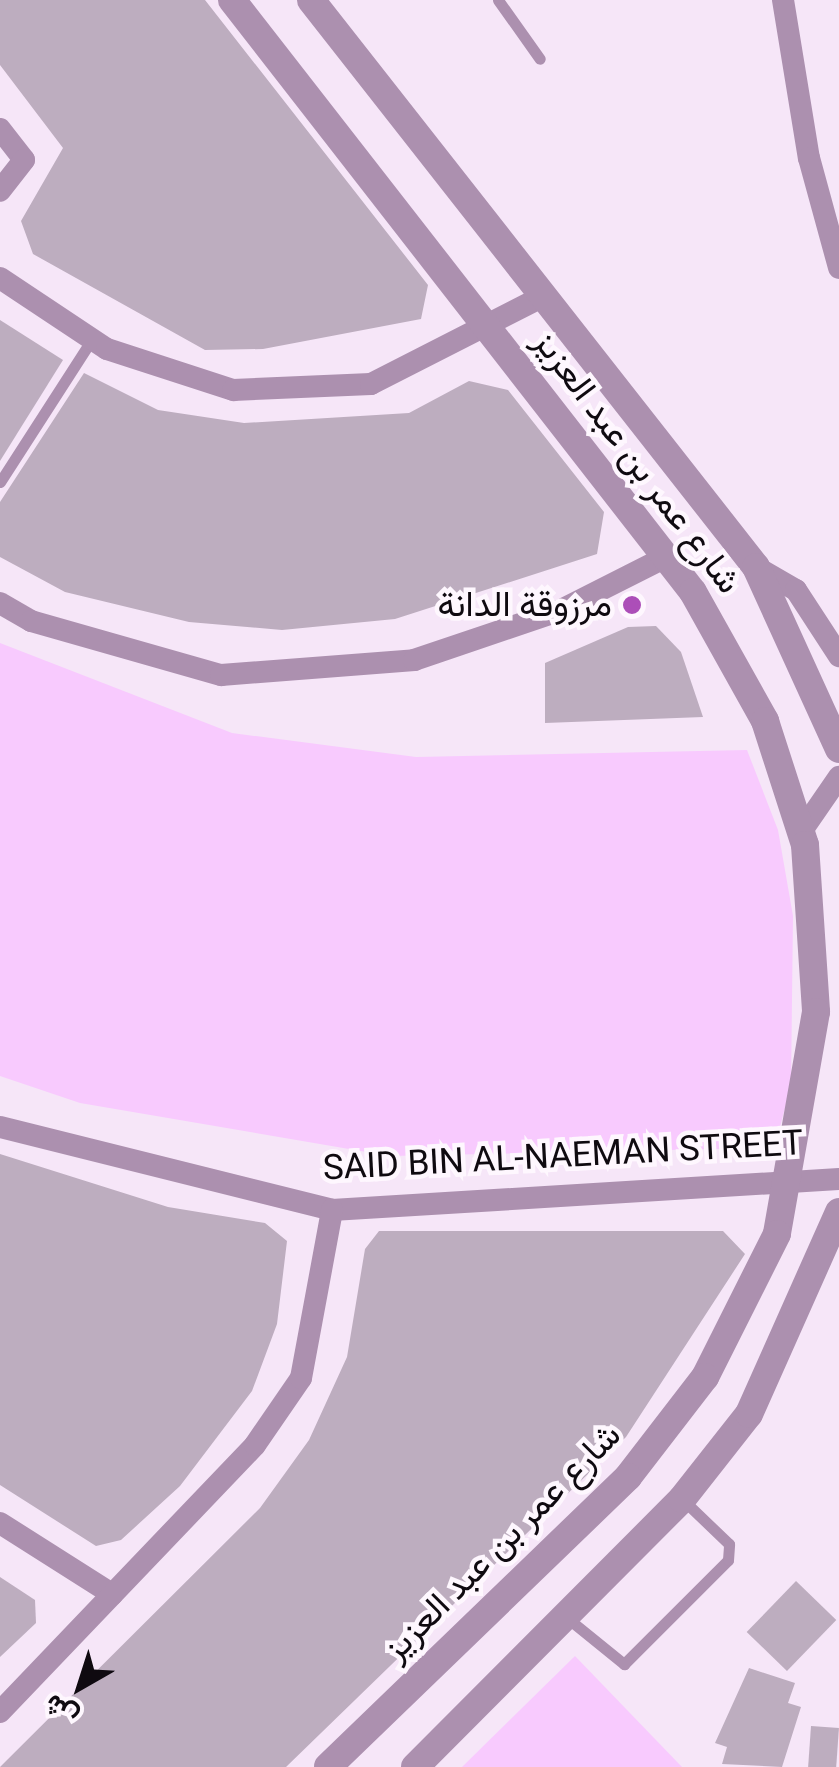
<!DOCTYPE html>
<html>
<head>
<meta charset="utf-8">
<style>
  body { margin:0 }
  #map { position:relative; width:839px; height:1767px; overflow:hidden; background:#f6e6f8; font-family:Roboto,Vazirmatn,sans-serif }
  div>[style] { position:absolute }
  .green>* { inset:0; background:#f8cafe }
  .building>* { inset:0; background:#bdadbf; transform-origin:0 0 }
  .service>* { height:11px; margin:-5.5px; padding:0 5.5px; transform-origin:5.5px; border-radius:5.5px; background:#ac90af }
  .minor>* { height:22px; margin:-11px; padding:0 11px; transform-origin:11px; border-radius:11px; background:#ac90af }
  .tertiary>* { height:28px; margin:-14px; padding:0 14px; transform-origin:14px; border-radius:14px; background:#ac90af }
  .dots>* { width:28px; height:28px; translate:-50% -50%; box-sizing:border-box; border:5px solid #fef7fe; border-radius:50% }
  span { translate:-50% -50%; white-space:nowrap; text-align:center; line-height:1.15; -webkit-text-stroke:9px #fef7fe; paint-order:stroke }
  .street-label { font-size:35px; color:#0f0a10 }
  .poi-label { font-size:35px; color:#0f0a10 }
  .right { translate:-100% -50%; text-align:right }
  .north { position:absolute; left:30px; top:1637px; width:100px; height:100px; -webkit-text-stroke:8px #fef7fe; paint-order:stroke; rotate:219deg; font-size:28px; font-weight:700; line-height:40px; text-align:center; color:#0f0a10 }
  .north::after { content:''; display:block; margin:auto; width:35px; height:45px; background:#0f0a10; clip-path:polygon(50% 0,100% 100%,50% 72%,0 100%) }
</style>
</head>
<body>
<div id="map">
  <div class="green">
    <div style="clip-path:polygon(0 643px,232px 733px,416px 757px,747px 750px,778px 830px,793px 916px,791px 1085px,780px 1127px,761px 1148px,390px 1156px,80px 1103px,0 1076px)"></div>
    <div style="clip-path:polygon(575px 1656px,682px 1767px,462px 1767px)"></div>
  </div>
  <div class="building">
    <div style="clip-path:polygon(0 0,205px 0,428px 285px,421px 319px,263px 349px,205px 350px,33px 254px,21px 221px,63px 148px,0 65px)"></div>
    <div style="clip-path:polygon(0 320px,63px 360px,0 461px)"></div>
    <div style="clip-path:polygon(84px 373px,158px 410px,244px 423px,409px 413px,469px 381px,508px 390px,604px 512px,597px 554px,395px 619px,282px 630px,189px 622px,65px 592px,0 557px,0 502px)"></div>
    <div style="clip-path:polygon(656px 626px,681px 652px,703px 717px,545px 723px,545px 663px,628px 627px)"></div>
    <div style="clip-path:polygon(0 1154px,168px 1207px,265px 1223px,287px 1241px,277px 1324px,252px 1391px,180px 1486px,121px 1540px,96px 1546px,0 1485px)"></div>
    <div style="clip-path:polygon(379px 1231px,723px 1231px,745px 1254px,626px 1437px,286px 1767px,0 1767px,260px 1508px,309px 1440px,347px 1357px,365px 1249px)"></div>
    <div style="clip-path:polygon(0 1577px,35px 1600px,36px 1623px,0 1657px)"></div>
    <div style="left:796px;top:1581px;width:56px;height:71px;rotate:44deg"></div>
    <div style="clip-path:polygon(749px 1668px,795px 1683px,788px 1703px,801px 1707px,782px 1767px,722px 1764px,727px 1747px,715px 1743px)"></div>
    <div style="left:811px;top:1726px;width:28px;height:41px;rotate:4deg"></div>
  </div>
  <div class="service">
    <div style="left:498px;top:0;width:72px;rotate:54.6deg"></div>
    <div style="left:0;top:482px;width:170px;rotate:-57.2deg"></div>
    <div style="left:566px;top:1617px;width:75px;rotate:39deg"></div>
    <div style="left:624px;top:1664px;width:147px;rotate:-45deg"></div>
    <div style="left:728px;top:1560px;width:16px;rotate:-86deg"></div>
    <div style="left:729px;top:1544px;width:65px;rotate:-136.2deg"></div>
  </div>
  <div class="minor">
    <div style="left:783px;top:0;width:160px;rotate:80.7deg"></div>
    <div style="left:809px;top:158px;width:114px;rotate:74.7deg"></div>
    <div style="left:0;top:129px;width:39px;rotate:52deg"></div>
    <div style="left:24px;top:160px;width:39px;rotate:128deg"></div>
    <div style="left:0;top:278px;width:128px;rotate:33.6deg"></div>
    <div style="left:107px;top:349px;width:133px;rotate:18deg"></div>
    <div style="left:233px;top:390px;width:138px;rotate:-2.5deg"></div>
    <div style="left:371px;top:384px;width:194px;rotate:-27deg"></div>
    <div style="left:756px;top:567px;width:46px;rotate:29.9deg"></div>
    <div style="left:796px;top:590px;width:79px;rotate:56.9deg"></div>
    <div style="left:0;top:603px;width:36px;rotate:30deg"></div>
    <div style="left:31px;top:621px;width:198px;rotate:15.9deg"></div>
    <div style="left:221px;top:675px;width:194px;rotate:-4.4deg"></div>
    <div style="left:414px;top:660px;width:153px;rotate:-18.7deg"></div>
    <div style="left:559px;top:611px;width:120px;rotate:-26.8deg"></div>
    <div style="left:801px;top:832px;width:67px;rotate:-55.4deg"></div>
    <div style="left:0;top:1127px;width:342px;rotate:14deg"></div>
    <div style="left:332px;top:1210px;width:508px;rotate:-3.5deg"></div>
    <div style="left:0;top:1523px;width:133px;rotate:32.4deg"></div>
    <div style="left:0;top:1712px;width:369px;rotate:-46.3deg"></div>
    <div style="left:255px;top:1445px;width:81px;rotate:-55.5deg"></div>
    <div style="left:301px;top:1378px;width:171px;rotate:-79.5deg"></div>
  </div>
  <div class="tertiary">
    <div style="left:232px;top:0;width:750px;rotate:52.09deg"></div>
    <div style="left:693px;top:592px;width:148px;rotate:60.8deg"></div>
    <div style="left:765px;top:721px;width:130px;rotate:72.1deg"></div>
    <div style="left:805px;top:845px;width:167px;rotate:86.2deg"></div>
    <div style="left:816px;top:1012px;width:225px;rotate:100deg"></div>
    <div style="left:777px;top:1234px;width:160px;rotate:116.7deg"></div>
    <div style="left:705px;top:1377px;width:126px;rotate:127.6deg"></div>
    <div style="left:628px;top:1477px;width:417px;rotate:136deg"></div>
    <div style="left:311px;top:0;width:721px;rotate:51.87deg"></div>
    <div style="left:756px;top:567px;width:200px;rotate:65.5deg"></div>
    <div style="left:415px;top:1767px;width:378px;rotate:-45.1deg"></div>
    <div style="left:682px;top:1499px;width:108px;rotate:-51.8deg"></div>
    <div style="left:749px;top:1414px;width:221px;rotate:-66deg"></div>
  </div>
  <div class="dots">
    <div style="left:632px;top:605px;background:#ac4eb8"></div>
  </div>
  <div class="street-label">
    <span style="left:637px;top:462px;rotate:53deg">شارع عمر بن عبد العزيز</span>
    <span style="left:563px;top:1156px;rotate:-3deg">SAID BIN AL-NAEMAN STREET</span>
    <span style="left:502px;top:1542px;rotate:-45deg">شارع عمر بن عبد العزيز</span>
  </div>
  <div class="poi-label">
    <span class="right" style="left:612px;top:605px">مرزوقة الدانة</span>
  </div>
  <div class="north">ش</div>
</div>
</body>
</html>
